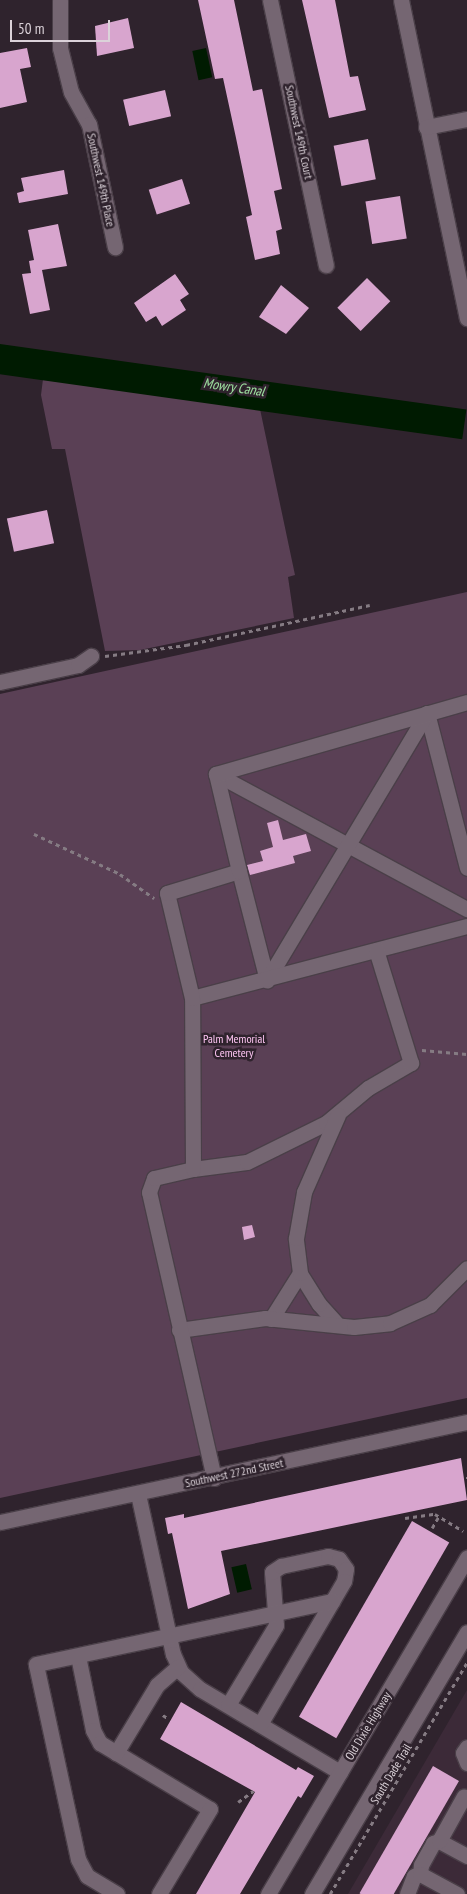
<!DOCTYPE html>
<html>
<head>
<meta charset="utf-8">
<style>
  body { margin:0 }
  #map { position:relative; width:467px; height:1894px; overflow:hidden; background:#2f232d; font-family:"PT Sans Narrow",sans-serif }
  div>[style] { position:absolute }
  .built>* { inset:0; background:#3c2a38 }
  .green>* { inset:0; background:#5a4055 }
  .water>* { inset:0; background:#001b01; transform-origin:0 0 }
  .building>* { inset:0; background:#d8a5ce; transform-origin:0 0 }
  .path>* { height:2.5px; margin-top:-1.25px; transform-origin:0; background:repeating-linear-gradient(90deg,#857b83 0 4px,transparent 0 8px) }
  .roads { filter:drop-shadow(1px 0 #4a3f48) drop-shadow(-1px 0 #4a3f48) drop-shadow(0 1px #4a3f48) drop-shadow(0 -1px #4a3f48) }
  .minor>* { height:15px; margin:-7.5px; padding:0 7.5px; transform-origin:7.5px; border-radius:7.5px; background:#756672 }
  span { translate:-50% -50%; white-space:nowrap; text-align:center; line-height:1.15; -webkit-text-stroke:5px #2f232d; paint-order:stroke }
  .street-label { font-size:12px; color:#dbd2d9 }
  .park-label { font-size:12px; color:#fdc4f2 }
  .water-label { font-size:14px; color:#9ee0a0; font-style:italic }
  .scale { position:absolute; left:10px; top:20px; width:100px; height:22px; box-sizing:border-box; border:2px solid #dbd2d9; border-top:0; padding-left:6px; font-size:15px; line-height:18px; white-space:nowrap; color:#dbd2d9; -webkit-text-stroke:4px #2f232d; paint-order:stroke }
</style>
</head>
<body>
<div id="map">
  <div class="built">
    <div style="clip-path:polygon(467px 1690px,467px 1894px,348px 1894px)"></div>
  </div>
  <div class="green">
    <div style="clip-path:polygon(43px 379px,260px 409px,295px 575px,288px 577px,294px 618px,140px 650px,105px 651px,65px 449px,52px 449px,41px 395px)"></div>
    <div style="clip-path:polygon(467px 592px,467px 1398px,0 1498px,0 694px)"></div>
  </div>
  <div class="water">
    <div style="left:206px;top:48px;width:30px;height:14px;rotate:78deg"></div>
    <div style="left:0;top:344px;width:471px;height:30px;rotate:8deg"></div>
    <div style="left:246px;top:1564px;width:26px;height:15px;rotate:77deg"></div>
  </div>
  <div class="building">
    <div style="clip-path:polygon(198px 0,234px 0,253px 91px,262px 89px,282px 189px,274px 191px,282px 229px,276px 231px,280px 254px,255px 260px,246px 217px,252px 215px,236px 138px,223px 78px,215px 79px)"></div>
    <div style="clip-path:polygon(302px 0,335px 0,350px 77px,358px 76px,366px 110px,329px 118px)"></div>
    <div style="clip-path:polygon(128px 18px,134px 48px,97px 56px,95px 26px)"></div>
    <div style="clip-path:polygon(27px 48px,31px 67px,20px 69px,27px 102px,0 108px,0 53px)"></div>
    <div style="left:165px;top:90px;width:27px;height:43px;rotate:77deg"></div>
    <div style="left:368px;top:139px;width:41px;height:35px;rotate:79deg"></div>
    <div style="clip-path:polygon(64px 170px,68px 194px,19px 203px,17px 193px,24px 191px,21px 178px)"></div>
    <div style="left:182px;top:179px;width:26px;height:35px;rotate:72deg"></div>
    <div style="left:400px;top:196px;width:43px;height:35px;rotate:81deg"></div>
    <div style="clip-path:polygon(58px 224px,67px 266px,42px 270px,50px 310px,30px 314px,22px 274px,31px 273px,29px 261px,34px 260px,28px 230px)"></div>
    <div style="clip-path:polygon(175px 274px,189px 294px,180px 300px,186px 310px,162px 326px,156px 316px,146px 322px,134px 303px)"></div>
    <div style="left:367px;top:278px;width:33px;height:42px;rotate:45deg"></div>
    <div style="clip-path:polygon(281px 285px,309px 308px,286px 334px,259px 317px)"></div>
    <div style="left:47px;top:510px;width:34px;height:41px;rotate:78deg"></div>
    <div style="clip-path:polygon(278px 820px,283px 840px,306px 834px,311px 851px,293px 856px,295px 863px,250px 875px,247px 865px,263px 861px,260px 851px,273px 847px,267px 823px)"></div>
    <div style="clip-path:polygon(252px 1225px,255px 1237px,244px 1240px,242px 1227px)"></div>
    <div style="clip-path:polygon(461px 1458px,467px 1500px,221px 1551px,230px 1594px,188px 1609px,172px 1533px,168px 1534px,165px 1518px,184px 1514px,184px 1518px)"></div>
    <div style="left:412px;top:1521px;width:43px;height:226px;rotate:30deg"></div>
    <div style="clip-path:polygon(181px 1702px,296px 1770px,298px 1767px,314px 1776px,301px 1798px,298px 1796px,240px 1894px,196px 1894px,255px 1792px,160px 1739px)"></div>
    <div style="left:433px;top:1766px;width:30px;height:147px;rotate:30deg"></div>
  </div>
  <div class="path">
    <div style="left:105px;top:656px;width:82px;rotate:-7.7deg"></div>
    <div style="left:186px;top:645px;width:188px;rotate:-12.3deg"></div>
    <div style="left:34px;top:834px;width:95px;rotate:24.9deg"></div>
    <div style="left:120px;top:874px;width:42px;rotate:35.2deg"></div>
    <div style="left:422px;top:1050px;width:45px;rotate:5.1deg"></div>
    <div style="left:466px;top:1478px;width:1px"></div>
    <div style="left:405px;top:1518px;width:30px;rotate:-8deg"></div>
    <div style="left:435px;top:1514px;width:33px;rotate:31deg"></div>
    <div style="left:432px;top:1528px;width:14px;rotate:-60deg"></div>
    <div style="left:163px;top:1715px;width:7px;rotate:34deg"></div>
    <div style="left:238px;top:1802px;width:19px;rotate:-36deg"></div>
    <div style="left:330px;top:1894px;width:269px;rotate:-59.4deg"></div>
  </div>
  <div class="roads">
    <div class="minor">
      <div style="left:60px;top:0;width:48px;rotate:90deg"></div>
      <div style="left:60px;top:48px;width:45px;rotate:76deg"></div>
      <div style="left:71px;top:92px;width:37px;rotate:61deg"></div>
      <div style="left:89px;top:124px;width:126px;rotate:78.1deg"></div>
      <div style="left:270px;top:0;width:271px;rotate:78.1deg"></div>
      <div style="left:401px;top:0;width:325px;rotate:78.3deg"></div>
      <div style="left:426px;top:127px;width:42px;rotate:-11deg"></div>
      <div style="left:0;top:682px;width:80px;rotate:-12.3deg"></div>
      <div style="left:78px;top:665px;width:16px;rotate:-35deg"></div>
      <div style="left:427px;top:713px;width:160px;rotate:75.5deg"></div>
      <div style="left:216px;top:774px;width:285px;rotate:28.3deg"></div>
      <div style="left:239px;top:871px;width:113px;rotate:75.6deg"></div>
      <div style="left:267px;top:980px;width:311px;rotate:-59.1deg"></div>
      <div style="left:192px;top:998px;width:284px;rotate:-14.7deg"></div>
      <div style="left:193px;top:1169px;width:54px;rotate:-7.4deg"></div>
      <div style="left:247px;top:1162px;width:88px;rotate:-26.3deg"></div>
      <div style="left:326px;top:1123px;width:55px;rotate:-39.8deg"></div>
      <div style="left:368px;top:1088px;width:50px;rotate:-30.2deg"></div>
      <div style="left:411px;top:1063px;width:118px;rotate:-107.2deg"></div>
      <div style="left:271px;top:1319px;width:54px;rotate:-57.8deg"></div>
      <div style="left:338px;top:1325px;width:28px;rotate:-132deg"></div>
      <div style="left:319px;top:1304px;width:36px;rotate:-122deg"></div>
      <div style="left:300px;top:1273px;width:35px;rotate:-97deg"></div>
      <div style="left:296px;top:1238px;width:47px;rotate:-80.1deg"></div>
      <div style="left:304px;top:1192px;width:84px;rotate:-66.2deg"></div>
      <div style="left:179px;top:1330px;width:87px;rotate:-7.9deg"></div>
      <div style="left:265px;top:1318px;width:89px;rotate:5.8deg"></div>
      <div style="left:354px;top:1327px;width:36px;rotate:-6deg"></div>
      <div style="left:390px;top:1323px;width:44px;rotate:-24.2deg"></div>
      <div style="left:430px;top:1305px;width:52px;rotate:-45deg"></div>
      <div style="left:214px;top:1478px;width:293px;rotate:-102.8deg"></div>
      <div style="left:149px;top:1192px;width:15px;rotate:-70deg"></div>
      <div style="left:154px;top:1178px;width:40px;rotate:-13deg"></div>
      <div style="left:193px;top:1169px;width:171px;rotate:-90.3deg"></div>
      <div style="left:192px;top:998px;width:108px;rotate:-103.4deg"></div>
      <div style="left:167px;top:893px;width:75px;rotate:-17deg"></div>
      <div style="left:239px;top:871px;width:100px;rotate:-103.3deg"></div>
      <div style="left:216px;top:774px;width:261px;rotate:-16deg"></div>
      <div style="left:138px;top:1494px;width:164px;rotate:77.7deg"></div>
      <div style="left:173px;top:1654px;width:20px;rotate:66deg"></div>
      <div style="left:181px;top:1672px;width:25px;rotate:42deg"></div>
      <div style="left:200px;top:1689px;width:163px;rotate:30.7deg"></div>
      <div style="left:0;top:1522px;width:478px;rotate:-12.1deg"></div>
      <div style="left:78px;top:1656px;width:76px;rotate:78.5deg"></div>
      <div style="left:93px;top:1730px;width:15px;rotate:62deg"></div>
      <div style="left:100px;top:1743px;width:128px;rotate:31deg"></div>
      <div style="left:210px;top:1809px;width:99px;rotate:121deg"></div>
      <div style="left:228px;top:1705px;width:93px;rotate:-59deg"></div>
      <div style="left:276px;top:1625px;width:53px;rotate:-94.3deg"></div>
      <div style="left:272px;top:1572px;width:11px;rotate:-34deg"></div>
      <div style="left:281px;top:1566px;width:48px;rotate:-12deg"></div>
      <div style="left:328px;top:1556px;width:11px;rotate:15deg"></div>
      <div style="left:339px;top:1559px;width:12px;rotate:55deg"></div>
      <div style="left:346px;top:1569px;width:12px;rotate:99deg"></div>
      <div style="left:344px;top:1581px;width:166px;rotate:120.4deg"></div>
      <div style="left:467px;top:1747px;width:7px;rotate:124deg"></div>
      <div style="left:463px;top:1753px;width:11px;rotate:68deg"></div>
      <div style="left:116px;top:1753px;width:79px;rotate:-58.9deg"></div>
      <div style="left:157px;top:1685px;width:28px;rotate:-41deg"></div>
      <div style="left:439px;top:1841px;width:32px;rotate:28deg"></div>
      <div style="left:420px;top:1874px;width:9px;rotate:-84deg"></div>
      <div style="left:421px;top:1865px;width:25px;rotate:-61deg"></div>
      <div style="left:433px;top:1843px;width:6px;rotate:-18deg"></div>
      <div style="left:439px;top:1841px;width:51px;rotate:-60.9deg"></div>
      <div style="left:117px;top:1894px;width:35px;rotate:-149deg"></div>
      <div style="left:87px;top:1876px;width:19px;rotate:-118deg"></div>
      <div style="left:78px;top:1859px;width:199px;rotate:-102.2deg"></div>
      <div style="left:36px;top:1664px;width:303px;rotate:-12deg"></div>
      <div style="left:268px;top:1894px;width:391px;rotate:-59.4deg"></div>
      <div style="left:312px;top:1894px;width:304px;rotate:-59.4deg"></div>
      <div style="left:407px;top:1894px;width:19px;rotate:-69deg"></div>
      <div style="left:414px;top:1876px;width:6px;rotate:-18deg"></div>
      <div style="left:420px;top:1874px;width:42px;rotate:28.4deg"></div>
    </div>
  </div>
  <div class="street-label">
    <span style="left:299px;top:132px;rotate:78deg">Southwest 149th Court</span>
    <span style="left:101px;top:180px;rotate:78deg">Southwest 149th Place</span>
    <span style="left:234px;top:1473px;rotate:-12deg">Southwest 272nd Street</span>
    <span style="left:368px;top:1726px;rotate:-59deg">Old Dixie Highway</span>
    <span style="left:391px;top:1774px;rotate:-59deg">South Dade Trail</span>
  </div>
  <div class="park-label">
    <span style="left:234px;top:1046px">Palm Memorial<br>Cemetery</span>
  </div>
  <div class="water-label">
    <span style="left:234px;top:387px;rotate:8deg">Mowry Canal</span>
  </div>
  <div class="scale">50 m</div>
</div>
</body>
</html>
